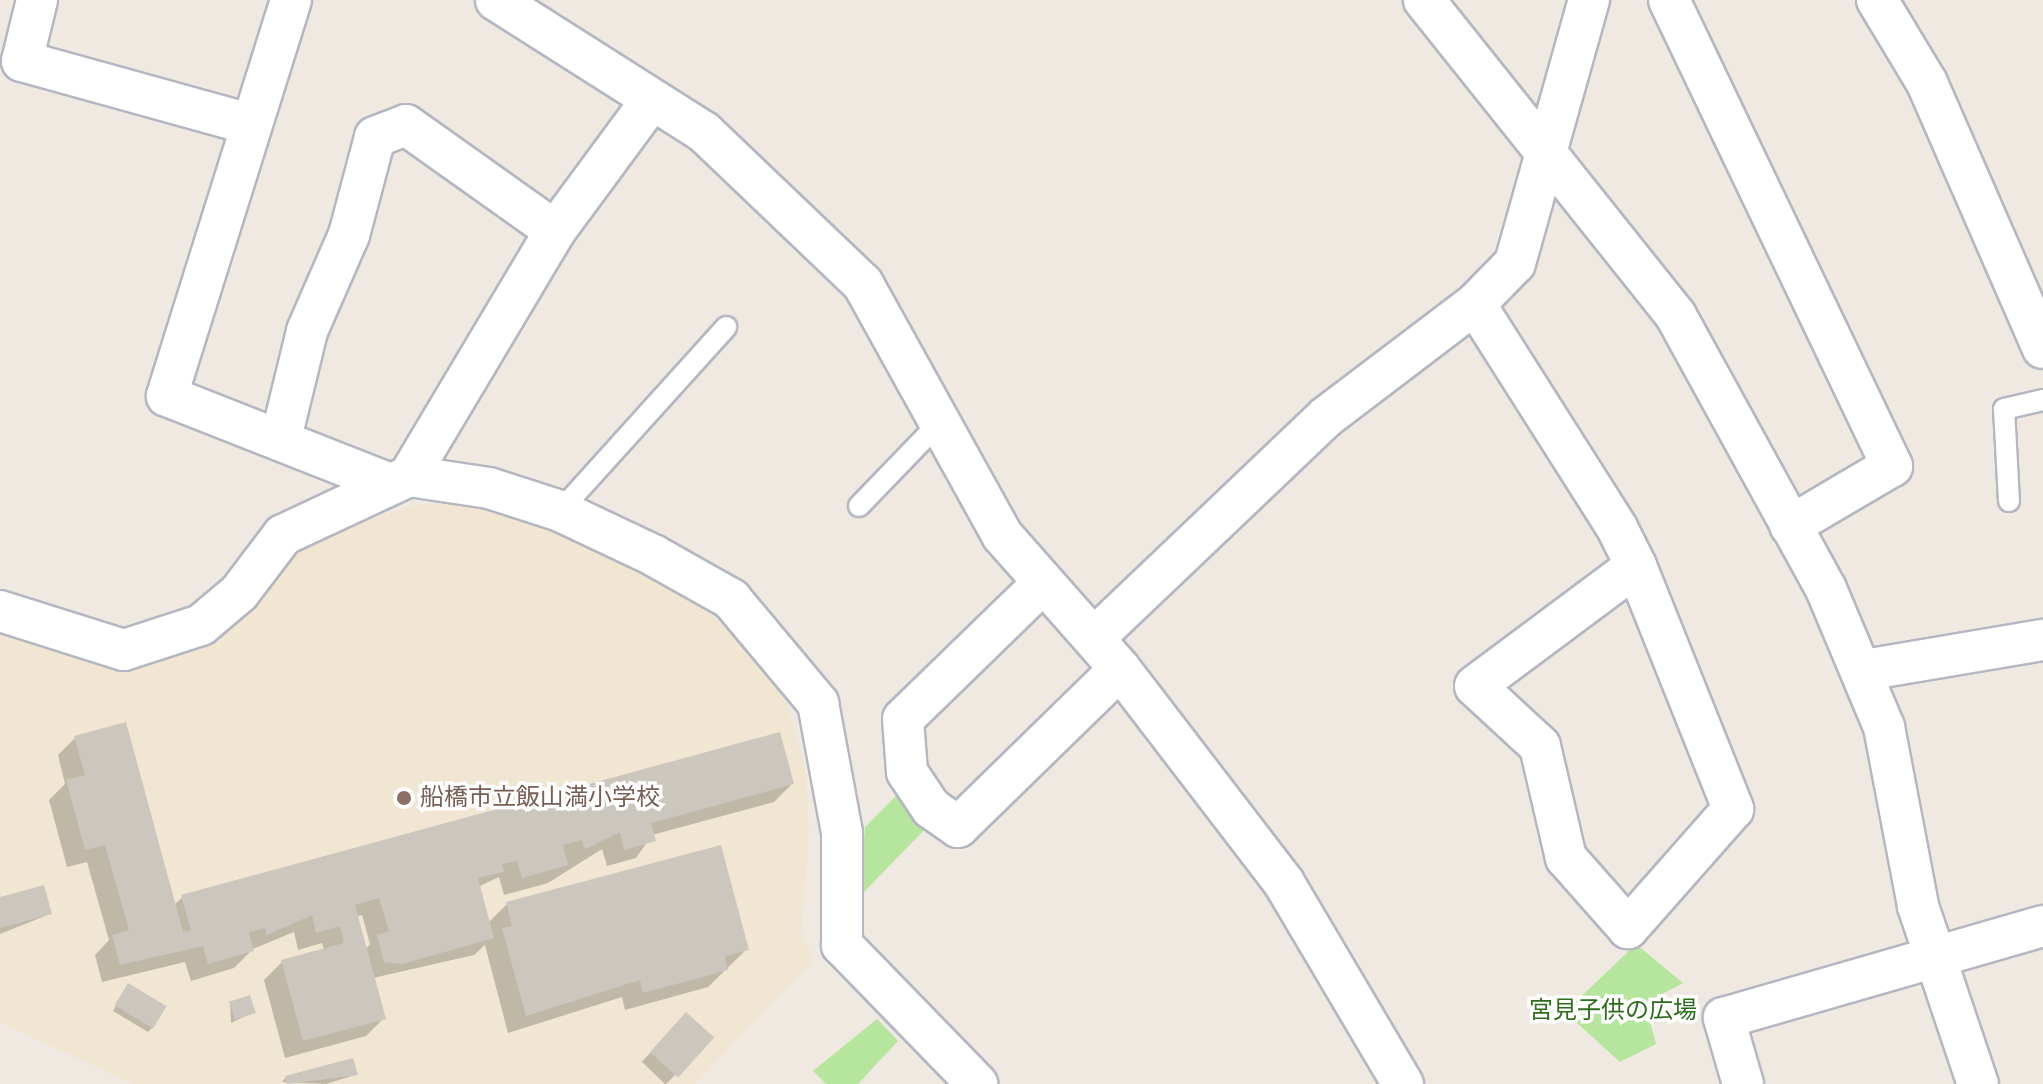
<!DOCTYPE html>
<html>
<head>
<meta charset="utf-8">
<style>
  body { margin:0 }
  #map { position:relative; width:2043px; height:1084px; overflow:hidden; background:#efe9e1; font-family:Rubik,"Noto Sans JP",sans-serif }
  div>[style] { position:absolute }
  .education>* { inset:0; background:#f0e6d1 }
  .green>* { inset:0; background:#b6e59e }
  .shadow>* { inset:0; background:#0003; transform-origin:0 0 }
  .building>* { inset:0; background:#cbc7bf; transform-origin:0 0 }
  .roads { filter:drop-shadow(2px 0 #b4b7c1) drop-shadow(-2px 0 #b4b7c1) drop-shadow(0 2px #b4b7c1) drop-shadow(0 -2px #b4b7c1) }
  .service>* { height:20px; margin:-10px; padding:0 10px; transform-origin:10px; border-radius:10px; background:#fff }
  .minor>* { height:40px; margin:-20px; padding:0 20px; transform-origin:20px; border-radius:20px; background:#fff }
  .dots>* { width:22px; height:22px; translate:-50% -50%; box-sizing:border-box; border:4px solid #fff; border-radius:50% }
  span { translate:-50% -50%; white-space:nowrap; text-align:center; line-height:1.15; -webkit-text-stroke:7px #fff; paint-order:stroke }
  .education-label { font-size:24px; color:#785e54 }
  .left { translate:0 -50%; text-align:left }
  .park-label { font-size:24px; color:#2c6e1b }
</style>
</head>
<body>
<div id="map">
  <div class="education">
    <div style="clip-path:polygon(463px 502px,587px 543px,706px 611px,753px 654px,787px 705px,805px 764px,809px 832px,801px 936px,815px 958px,695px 1084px,132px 1084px,0 1022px,0 627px,92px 662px,192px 652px,238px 618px,312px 538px,415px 505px)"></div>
  </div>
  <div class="green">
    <div style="clip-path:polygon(899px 793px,928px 826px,859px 897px,865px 827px)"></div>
    <div style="clip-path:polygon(1636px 944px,1683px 983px,1645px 1003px,1656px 1044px,1620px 1062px,1565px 1012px)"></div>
    <div style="clip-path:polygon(877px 1019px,898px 1041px,858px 1084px,826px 1084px,813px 1071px)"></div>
  </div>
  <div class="shadow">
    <div style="clip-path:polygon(evenodd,76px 737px,174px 905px,183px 897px,792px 784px,774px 802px,652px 835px,636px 858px,607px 866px,602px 849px,548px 883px,504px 895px,499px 877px,478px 887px,488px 923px,507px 904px,747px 949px,708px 987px,625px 1010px,622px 997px,508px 1033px,485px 945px,474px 955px,373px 978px,384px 1018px,366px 1036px,285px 1058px,264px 980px,282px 962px,324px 950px,322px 943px,298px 950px,294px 932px,253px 949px,234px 968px,191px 981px,185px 962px,102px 982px,95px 955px,109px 940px,87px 862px,67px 867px,49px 800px,65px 784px,58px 755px,76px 737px,362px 915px,370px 944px,365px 950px,356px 917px,362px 915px)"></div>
    <div style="clip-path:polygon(0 899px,50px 914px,0 934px)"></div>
    <div style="clip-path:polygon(125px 990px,152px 1028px,148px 1032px,113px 1011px)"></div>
    <div style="clip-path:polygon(230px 1004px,254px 1012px,231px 1023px)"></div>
    <div style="left:687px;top:1015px;width:33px;height:65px;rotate:44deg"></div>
    <div style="clip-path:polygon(355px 1075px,326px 1084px,282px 1082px,286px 1077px)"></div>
  </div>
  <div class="building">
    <div style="clip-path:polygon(126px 722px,183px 932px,191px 930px,181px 895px,780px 732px,794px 784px,651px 823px,656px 841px,624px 850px,620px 832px,585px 849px,582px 840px,563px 845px,568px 865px,522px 878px,517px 861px,502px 864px,504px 872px,478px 878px,494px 938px,402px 964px,384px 962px,377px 935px,389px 931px,379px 898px,355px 905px,386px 1019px,303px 1041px,281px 960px,344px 943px,340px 926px,316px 933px,312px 915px,267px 935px,265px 928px,249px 932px,254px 951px,208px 964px,203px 946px,120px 965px,112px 935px,129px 930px,105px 845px,85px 850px,66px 780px,85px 775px,74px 736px)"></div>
    <div style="clip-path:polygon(721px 845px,749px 950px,725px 956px,728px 970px,643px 993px,640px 980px,526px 1016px,502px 928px,512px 926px,506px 902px)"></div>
    <div style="clip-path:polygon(44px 885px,52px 914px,0 928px,0 897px)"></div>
    <div style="left:128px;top:983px;width:45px;height:26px;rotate:31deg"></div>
    <div style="left:250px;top:995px;width:19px;height:22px;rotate:72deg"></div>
    <div style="left:686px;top:1012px;width:38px;height:54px;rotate:42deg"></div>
    <div style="clip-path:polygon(353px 1058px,358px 1075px,287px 1084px,285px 1076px)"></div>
  </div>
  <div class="roads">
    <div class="service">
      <div style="left:2009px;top:501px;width:92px;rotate:-93.1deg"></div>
      <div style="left:2004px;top:409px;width:40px;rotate:-13deg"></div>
      <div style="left:859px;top:506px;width:121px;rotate:-46deg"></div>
      <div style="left:560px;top:511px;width:248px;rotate:-47.9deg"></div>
    </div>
    <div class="minor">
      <div style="left:37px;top:0;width:63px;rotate:103.8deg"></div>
      <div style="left:22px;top:61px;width:236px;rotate:15.5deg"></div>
      <div style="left:291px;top:0;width:415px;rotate:107.4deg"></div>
      <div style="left:167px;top:396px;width:234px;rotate:21.5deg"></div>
      <div style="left:496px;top:0;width:246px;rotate:32.4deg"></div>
      <div style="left:704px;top:132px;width:220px;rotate:43.7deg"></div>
      <div style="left:863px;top:284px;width:287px;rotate:61deg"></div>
      <div style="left:1002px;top:535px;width:179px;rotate:48.6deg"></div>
      <div style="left:1120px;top:669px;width:270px;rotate:52.5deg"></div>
      <div style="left:1284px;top:883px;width:234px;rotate:59.4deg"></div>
      <div style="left:1424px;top:0;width:404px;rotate:51.4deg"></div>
      <div style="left:1676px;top:316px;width:311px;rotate:61.2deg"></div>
      <div style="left:1826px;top:589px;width:150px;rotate:67.2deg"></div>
      <div style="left:1884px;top:727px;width:182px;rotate:79.2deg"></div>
      <div style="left:1918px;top:906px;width:188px;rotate:71.4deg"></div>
      <div style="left:1669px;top:0;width:517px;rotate:64.43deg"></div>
      <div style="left:1892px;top:466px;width:118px;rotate:149.5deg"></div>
      <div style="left:1877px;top:0;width:97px;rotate:58.9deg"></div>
      <div style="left:1927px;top:83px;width:289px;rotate:66.4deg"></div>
      <div style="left:1475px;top:304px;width:265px;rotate:57.6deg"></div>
      <div style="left:1617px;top:528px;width:42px;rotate:63.4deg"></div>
      <div style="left:1636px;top:566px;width:262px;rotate:68.2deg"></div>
      <div style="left:1733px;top:809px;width:159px;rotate:131.4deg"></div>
      <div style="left:1628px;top:928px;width:94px;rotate:-131.5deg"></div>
      <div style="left:1566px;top:858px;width:115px;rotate:-103.1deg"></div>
      <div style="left:1540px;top:746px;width:88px;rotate:-137.3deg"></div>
      <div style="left:1475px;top:686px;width:201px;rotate:-36.7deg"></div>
      <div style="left:281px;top:438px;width:110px;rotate:-76.3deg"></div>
      <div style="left:307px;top:331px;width:105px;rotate:-66.4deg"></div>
      <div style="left:349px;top:235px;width:101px;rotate:-75.1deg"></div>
      <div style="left:375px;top:137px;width:33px;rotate:-21deg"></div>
      <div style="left:406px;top:125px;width:183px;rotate:35.4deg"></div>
      <div style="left:409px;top:476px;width:285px;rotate:-59.2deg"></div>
      <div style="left:555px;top:231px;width:162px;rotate:-53.6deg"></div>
      <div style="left:1043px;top:583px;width:195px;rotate:135.8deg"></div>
      <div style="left:903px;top:719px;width:53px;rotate:85.7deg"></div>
      <div style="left:907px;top:772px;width:43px;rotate:56.3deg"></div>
      <div style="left:931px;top:808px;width:33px;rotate:35deg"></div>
      <div style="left:958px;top:827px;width:226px;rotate:-44.3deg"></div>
      <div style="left:0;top:611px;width:130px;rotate:17.5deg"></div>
      <div style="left:124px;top:650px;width:81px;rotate:-18deg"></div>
      <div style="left:201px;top:625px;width:50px;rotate:-40.1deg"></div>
      <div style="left:239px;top:593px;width:73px;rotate:-52.8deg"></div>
      <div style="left:283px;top:535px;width:139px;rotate:-25.1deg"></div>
      <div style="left:409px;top:476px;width:81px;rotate:8.5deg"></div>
      <div style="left:489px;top:488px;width:75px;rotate:17.9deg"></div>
      <div style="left:560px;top:511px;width:103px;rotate:25.3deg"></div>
      <div style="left:653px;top:555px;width:90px;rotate:29.4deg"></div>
      <div style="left:731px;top:599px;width:136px;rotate:50.1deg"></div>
      <div style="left:818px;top:703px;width:132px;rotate:79.5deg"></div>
      <div style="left:842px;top:833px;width:112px;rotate:90deg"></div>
      <div style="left:842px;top:945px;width:194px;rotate:45.8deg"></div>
      <div style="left:1094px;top:638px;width:320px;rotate:-43.6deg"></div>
      <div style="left:1326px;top:417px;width:187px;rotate:-37.2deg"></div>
      <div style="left:1475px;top:304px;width:57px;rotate:-45.7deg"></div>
      <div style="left:1515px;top:263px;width:273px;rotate:-74.3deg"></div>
      <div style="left:1865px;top:670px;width:181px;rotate:-9.6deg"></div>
      <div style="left:1743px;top:1084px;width:69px;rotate:-106.1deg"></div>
      <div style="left:1724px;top:1018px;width:332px;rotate:-16.1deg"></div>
    </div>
  </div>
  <div class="dots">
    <div style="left:404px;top:798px;background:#8d6e63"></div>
  </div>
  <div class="education-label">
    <span class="left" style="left:420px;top:798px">船橋市立飯山満小学校</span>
  </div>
  <div class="park-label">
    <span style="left:1613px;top:1011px">宮見子供の広場</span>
  </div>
</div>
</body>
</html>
